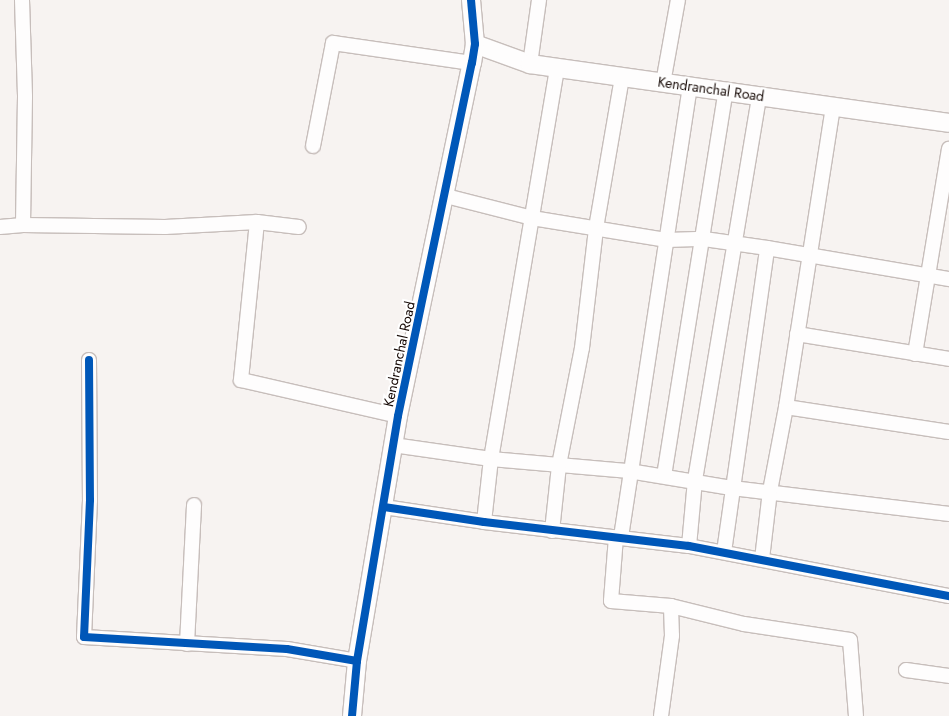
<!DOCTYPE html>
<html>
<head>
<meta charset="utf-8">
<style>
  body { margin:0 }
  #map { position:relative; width:949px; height:716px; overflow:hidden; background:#f7f3f1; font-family:Jost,sans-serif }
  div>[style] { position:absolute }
  .roads { filter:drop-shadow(1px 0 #c7bebb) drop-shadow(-1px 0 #c7bebb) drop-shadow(0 1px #c7bebb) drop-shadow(0 -1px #c7bebb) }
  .minor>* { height:14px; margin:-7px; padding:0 7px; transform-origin:7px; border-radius:7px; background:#fefdfd }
  .tertiary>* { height:18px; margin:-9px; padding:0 9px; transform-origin:9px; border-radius:9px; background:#fefdfd }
  .cycleway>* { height:8px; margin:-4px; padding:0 4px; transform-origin:4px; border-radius:4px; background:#0057b8 }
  span { translate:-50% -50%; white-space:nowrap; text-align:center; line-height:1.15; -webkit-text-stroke:4px #fff; paint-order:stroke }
  .street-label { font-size:14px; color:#160905 }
</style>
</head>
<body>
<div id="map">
  <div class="roads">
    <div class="minor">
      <div style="left:22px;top:0;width:97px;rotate:88.2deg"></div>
      <div style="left:25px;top:97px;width:128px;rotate:90.9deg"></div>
      <div style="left:23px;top:225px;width:142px;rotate:0.8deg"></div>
      <div style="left:165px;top:227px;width:92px;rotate:-3.1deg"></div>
      <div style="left:257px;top:222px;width:42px;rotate:6.8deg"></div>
      <div style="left:530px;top:64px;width:65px;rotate:-82deg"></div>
      <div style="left:663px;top:83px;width:84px;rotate:-79.8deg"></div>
      <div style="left:313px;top:146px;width:105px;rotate:-79deg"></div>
      <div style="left:333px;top:43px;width:140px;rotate:8.2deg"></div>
      <div style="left:446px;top:196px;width:89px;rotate:14.3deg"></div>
      <div style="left:532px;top:218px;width:137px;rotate:9.3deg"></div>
      <div style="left:667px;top:240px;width:37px;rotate:-2deg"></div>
      <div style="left:704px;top:239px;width:64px;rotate:8.1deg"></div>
      <div style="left:767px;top:248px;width:185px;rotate:9.7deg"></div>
      <div style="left:257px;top:222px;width:159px;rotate:95.8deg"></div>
      <div style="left:241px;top:380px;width:161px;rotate:12.9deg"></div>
      <div style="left:0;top:227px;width:23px;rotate:-5deg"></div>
      <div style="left:797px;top:334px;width:154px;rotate:9.3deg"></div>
      <div style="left:915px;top:354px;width:208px;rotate:-80.6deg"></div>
      <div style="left:89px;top:360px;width:140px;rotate:89.6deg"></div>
      <div style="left:90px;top:500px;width:137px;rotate:92.5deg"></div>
      <div style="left:84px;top:637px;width:203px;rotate:3.4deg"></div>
      <div style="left:287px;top:649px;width:71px;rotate:9.7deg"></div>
      <div style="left:786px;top:407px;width:165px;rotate:8.7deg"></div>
      <div style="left:393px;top:445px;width:99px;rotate:8.1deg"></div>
      <div style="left:491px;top:459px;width:139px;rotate:5deg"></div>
      <div style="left:629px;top:471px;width:104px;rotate:9.4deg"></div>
      <div style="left:732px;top:488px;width:219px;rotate:6.8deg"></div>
      <div style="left:664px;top:476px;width:391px;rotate:-80.9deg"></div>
      <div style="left:384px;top:507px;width:101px;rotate:8.5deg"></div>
      <div style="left:484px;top:522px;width:206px;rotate:6.7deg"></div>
      <div style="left:689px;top:546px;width:265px;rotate:10.9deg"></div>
      <div style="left:484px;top:522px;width:63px;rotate:-83.7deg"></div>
      <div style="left:491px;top:459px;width:397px;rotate:-80.4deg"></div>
      <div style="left:552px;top:531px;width:66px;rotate:-83.9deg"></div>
      <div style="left:559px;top:465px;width:119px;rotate:-78.9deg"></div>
      <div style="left:582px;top:348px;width:121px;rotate:-83.3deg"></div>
      <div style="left:596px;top:228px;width:153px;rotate:-80.2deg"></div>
      <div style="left:616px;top:537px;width:64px;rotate:94.5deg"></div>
      <div style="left:611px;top:601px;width:60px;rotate:4.8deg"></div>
      <div style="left:671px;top:606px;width:75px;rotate:13.9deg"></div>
      <div style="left:744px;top:624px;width:107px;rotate:8.6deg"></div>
      <div style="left:850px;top:640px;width:76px;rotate:85.5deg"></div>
      <div style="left:621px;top:537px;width:456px;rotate:-81.3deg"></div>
      <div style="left:689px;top:546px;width:66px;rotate:-84.8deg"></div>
      <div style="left:695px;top:480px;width:389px;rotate:-80.5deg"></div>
      <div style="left:724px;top:552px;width:307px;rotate:-81.9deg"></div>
      <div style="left:762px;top:559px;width:68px;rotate:-83.3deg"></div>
      <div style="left:770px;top:491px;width:86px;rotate:-79.2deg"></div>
      <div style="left:786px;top:407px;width:304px;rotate:-81.1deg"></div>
      <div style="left:187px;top:644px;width:139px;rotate:-87.1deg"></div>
      <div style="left:906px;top:670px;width:43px;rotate:7.9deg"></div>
      <div style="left:661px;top:716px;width:81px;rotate:-82.2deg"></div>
      <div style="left:672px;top:636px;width:30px;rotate:-92deg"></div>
    </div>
    <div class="tertiary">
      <div style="left:475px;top:44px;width:59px;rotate:20deg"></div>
      <div style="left:530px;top:64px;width:423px;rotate:8deg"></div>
      <div style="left:352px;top:716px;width:55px;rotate:-84.8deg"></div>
      <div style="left:357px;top:661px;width:248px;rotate:-80.5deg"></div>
      <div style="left:398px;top:416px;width:361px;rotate:-78.2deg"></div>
      <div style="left:472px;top:63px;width:19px;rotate:-81deg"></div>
      <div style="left:475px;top:44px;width:44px;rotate:-95.2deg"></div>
    </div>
  </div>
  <div class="cycleway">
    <div style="left:89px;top:360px;width:140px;rotate:89.6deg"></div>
    <div style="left:90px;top:500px;width:137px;rotate:92.5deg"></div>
    <div style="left:84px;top:637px;width:203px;rotate:3.4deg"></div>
    <div style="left:287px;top:649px;width:71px;rotate:9.7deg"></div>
    <div style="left:384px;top:507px;width:101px;rotate:8.5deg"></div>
    <div style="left:484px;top:522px;width:206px;rotate:6.7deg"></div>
    <div style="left:689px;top:546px;width:265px;rotate:10.9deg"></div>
    <div style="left:352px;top:716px;width:55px;rotate:-84.8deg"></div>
    <div style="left:357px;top:661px;width:248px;rotate:-80.5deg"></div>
    <div style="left:398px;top:416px;width:361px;rotate:-78.2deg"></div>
    <div style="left:472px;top:63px;width:19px;rotate:-81deg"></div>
    <div style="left:475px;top:44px;width:44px;rotate:-95.2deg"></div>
  </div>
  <div class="street-label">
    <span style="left:711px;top:89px;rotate:8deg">Kendranchal Road</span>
    <span style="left:399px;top:354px;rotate:-78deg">Kendranchal Road</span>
  </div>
</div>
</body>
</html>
